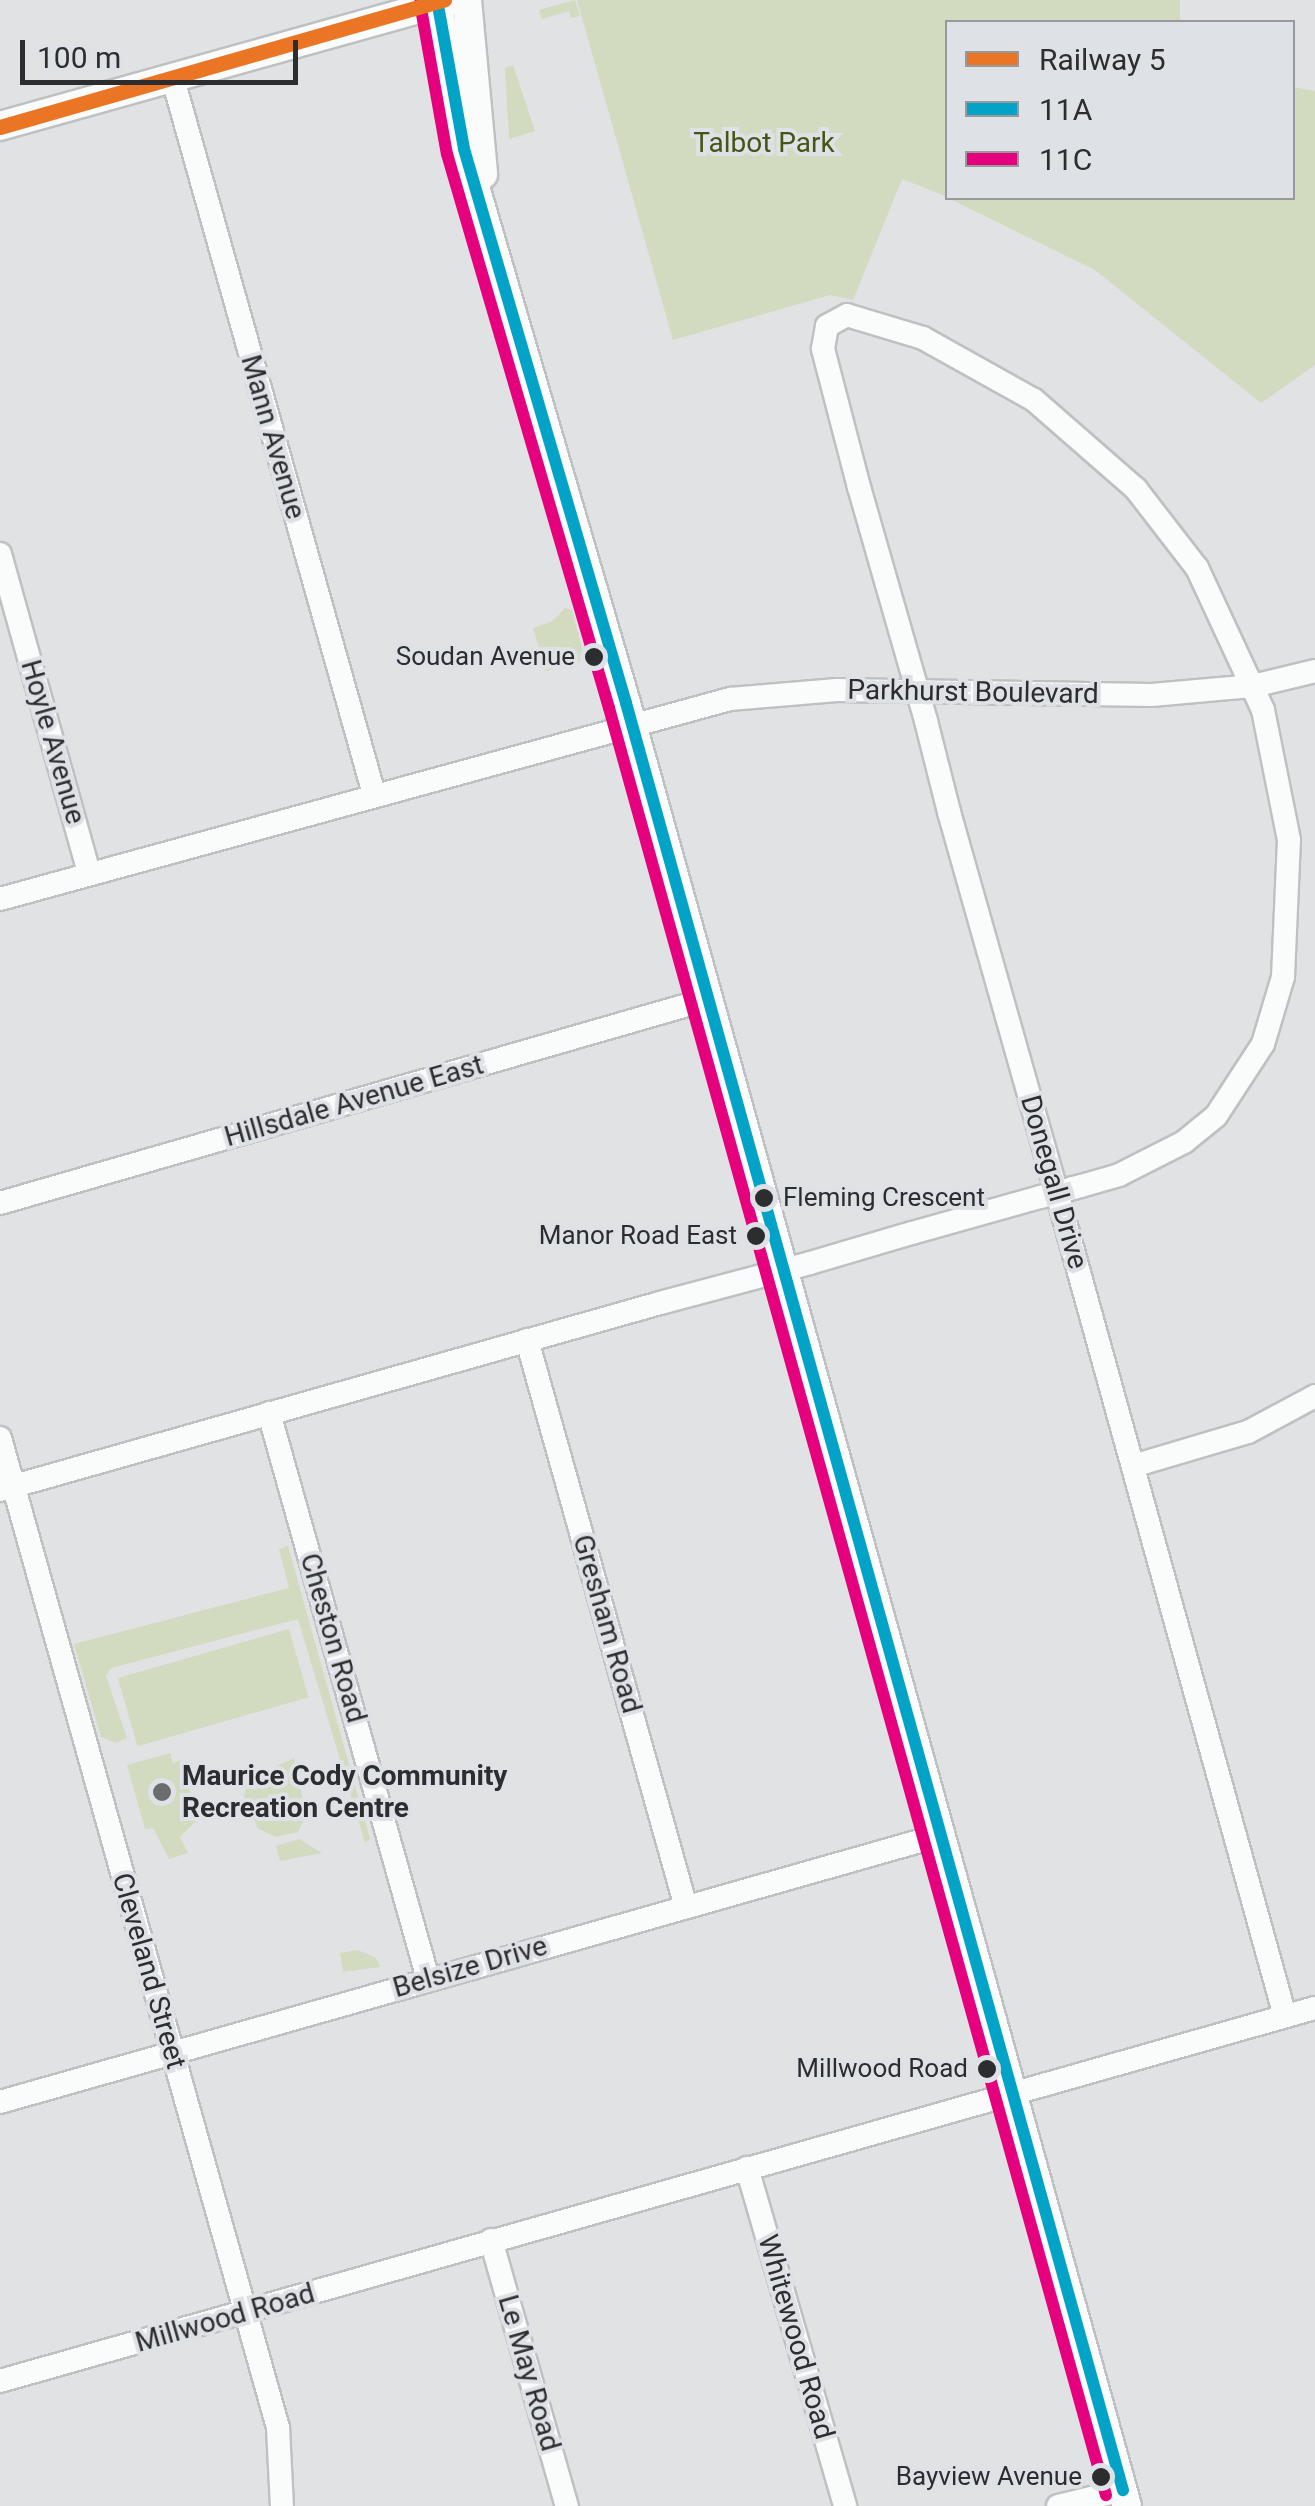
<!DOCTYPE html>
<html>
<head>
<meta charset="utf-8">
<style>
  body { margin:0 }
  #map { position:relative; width:1315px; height:2506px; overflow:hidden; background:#e0e2e4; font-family:Roboto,sans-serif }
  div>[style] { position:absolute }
  .green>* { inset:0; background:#d2dbc0; transform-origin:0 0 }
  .roads { filter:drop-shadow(2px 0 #bec0c1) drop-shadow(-2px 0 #bec0c1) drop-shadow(0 2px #bec0c1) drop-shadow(0 -2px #bec0c1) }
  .minor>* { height:22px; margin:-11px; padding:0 11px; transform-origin:11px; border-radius:11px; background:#fafbfb }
  .major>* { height:28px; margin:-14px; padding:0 14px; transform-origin:14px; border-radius:14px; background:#fafbfb }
  .bus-1>* { height:12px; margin:-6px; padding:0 6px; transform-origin:6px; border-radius:6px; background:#02a3c6 }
  .bus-2>* { height:12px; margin:-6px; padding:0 6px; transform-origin:6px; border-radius:6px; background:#e5007d }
  .rail-1>* { height:15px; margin:-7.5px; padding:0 7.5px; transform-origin:7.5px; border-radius:7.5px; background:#ea7525 }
  .dots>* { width:28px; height:28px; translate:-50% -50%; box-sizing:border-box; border:5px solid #dee1e6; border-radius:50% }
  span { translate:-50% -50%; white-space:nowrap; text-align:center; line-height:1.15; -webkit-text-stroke:8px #dee1e6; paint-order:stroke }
  .bus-label { font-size:26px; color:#2c2d2f }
  .right { translate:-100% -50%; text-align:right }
  .left { translate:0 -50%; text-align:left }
  .park-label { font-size:28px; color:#465516 }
  .street-label { font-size:28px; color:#2c2d2f }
  .poi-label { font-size:28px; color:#2c2d2f; font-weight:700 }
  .legend { position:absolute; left:945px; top:20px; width:350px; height:180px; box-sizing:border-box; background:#dee1e6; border:2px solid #97999d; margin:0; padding:12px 18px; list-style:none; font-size:30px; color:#2c2d2f }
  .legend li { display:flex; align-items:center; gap:20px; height:50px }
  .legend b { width:50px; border:2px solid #97999d }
  .scale { position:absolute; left:20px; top:40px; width:278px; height:45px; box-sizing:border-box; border:5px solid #2c2d2f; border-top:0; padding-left:12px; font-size:30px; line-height:35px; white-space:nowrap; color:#2c2d2f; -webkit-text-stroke:8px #dee1e6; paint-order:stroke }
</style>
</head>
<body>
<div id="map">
  <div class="green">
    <div style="clip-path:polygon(575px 0,580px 16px,571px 18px,569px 11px,542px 19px,539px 10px)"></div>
    <div style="clip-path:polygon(577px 0,1180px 0,1180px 22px,948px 22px,948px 197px,902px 179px,853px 300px,830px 295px,673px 340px)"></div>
    <div style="clip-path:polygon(513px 65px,535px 131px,509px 139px,505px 68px)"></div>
    <div style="clip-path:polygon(1293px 87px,1315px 91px,1315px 365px,1261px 403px,1095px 270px,948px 198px,1292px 198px)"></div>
    <div style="clip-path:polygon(565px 608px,572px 610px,585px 660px,546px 671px,533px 628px,553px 621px)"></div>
    <div style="clip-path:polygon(288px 1546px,370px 1839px,365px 1843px,298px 1619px,111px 1668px,106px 1676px,127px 1738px,116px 1743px,101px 1737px,74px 1644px,289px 1588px,279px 1549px)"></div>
    <div style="left:289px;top:1629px;width:71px;height:178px;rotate:74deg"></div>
    <div style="clip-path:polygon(170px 1753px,173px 1763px,181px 1760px,198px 1819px,180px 1837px,188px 1853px,169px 1859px,153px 1828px,145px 1829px,127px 1765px)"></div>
    <div style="clip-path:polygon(294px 1758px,306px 1815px,298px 1832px,276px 1837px,258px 1829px,244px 1796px,249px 1779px)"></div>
    <div style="clip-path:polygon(299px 1839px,322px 1853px,280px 1861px,276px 1846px)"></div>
    <div style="clip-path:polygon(358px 1950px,376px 1958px,380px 1967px,343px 1972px,340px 1953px)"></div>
  </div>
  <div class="roads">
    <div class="minor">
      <div style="left:173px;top:79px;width:743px;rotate:74.3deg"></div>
      <div style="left:0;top:554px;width:331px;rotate:74.4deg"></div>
      <div style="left:0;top:899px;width:757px;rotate:-15.32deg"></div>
      <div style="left:730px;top:699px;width:107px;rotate:-4.8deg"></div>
      <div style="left:837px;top:690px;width:315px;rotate:0.9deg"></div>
      <div style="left:1152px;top:695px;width:101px;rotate:-5.1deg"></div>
      <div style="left:1253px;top:686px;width:64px;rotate:-13.6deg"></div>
      <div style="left:0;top:1203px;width:737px;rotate:-16.07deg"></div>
      <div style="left:527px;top:1340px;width:589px;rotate:74.34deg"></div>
      <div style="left:269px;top:1413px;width:588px;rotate:74.31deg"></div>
      <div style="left:0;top:1438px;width:1028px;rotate:74.31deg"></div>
      <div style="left:278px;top:2428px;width:78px;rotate:87.1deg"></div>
      <div style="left:1133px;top:1466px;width:120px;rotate:-16.5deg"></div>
      <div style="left:1248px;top:1432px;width:76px;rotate:-28.2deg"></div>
      <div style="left:0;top:1490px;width:686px;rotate:-15.82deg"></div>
      <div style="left:660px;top:1303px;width:155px;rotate:-14.9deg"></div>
      <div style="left:810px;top:1263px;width:106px;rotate:-16.4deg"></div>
      <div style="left:912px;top:1233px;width:133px;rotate:-15.7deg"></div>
      <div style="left:1040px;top:1197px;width:17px;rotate:-13deg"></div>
      <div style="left:1057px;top:1193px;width:17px;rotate:-17deg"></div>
      <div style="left:1073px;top:1188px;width:8px;rotate:-14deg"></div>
      <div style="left:1081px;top:1186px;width:40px;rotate:-16deg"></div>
      <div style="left:1119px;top:1175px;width:73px;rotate:-26.9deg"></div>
      <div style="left:1184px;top:1142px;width:41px;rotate:-39.1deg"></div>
      <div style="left:1216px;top:1116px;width:86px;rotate:-56.9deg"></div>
      <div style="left:1263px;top:1044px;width:70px;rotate:-73.4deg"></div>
      <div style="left:1283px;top:977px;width:137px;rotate:-87.5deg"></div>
      <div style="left:1289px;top:840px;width:133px;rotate:-101.3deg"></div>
      <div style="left:1263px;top:710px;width:157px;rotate:-114.9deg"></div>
      <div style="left:1197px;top:568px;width:100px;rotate:-127.7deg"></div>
      <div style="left:1136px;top:489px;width:135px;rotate:-138.9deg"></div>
      <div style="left:1034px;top:400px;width:127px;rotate:-150.8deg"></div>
      <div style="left:923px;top:338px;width:79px;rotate:-163.2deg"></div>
      <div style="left:847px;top:315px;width:23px;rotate:151deg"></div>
      <div style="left:827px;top:326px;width:23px;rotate:100deg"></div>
      <div style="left:823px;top:349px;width:143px;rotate:75.4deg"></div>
      <div style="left:859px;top:487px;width:243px;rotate:74deg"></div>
      <div style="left:926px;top:721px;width:94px;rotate:75.8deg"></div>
      <div style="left:949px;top:812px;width:396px;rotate:74.2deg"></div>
      <div style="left:1057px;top:1193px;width:19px;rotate:74deg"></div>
      <div style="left:1062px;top:1211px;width:835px;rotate:74.52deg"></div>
      <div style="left:0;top:2102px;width:978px;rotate:-15.84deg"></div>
      <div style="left:747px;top:2168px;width:352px;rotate:73.8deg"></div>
      <div style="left:491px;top:2240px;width:277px;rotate:74.1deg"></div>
      <div style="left:0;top:2381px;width:1367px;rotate:-15.84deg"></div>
      <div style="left:1058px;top:2506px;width:67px;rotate:-13.8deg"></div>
    </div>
    <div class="major">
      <div style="left:437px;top:0;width:151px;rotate:79.7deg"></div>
      <div style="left:464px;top:149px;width:577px;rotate:73.7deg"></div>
      <div style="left:626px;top:703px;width:1871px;rotate:74.47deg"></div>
      <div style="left:467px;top:0;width:175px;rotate:84.7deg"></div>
      <div style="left:0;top:126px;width:468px;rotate:-15.6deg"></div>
    </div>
  </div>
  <div class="bus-1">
    <div style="left:437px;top:0;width:151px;rotate:79.7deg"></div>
    <div style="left:464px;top:149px;width:577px;rotate:73.7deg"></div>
    <div style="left:626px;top:703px;width:1855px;rotate:74.46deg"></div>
  </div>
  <div class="bus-2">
    <div style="left:420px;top:3px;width:153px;rotate:79.9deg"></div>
    <div style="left:447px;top:154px;width:577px;rotate:73.7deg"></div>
    <div style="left:609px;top:708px;width:1855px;rotate:74.46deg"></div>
  </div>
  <div class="rail-1">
    <div style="left:0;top:127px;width:462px;rotate:-16deg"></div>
  </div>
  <div class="dots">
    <div style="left:594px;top:657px;background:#2c2d2f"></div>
    <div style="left:764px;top:1198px;background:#2c2d2f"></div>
    <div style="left:756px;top:1236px;background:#2c2d2f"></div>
    <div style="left:162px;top:1792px;background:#6b6c6e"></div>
    <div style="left:987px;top:2069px;background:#2c2d2f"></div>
    <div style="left:1101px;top:2477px;background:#2c2d2f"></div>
  </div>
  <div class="bus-label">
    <span class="right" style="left:575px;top:657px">Soudan Avenue</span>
    <span class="left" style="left:783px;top:1198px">Fleming Crescent</span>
    <span class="right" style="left:737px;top:1236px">Manor Road East</span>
    <span class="right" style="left:968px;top:2069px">Millwood Road</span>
    <span class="right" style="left:1082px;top:2477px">Bayview Avenue</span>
  </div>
  <div class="park-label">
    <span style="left:764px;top:143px">Talbot Park</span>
  </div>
  <div class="street-label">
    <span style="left:273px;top:437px;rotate:74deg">Mann Avenue</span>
    <span style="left:973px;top:692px;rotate:1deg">Parkhurst Boulevard</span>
    <span style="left:53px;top:742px;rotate:74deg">Hoyle Avenue</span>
    <span style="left:354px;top:1101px;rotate:-16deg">Hillsdale Avenue East</span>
    <span style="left:1054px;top:1182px;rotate:74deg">Donegall Drive</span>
    <span style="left:607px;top:1624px;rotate:74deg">Gresham Road</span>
    <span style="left:333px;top:1638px;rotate:74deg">Cheston Road</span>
    <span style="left:470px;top:1967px;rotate:-16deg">Belsize Drive</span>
    <span style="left:149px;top:1971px;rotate:74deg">Cleveland Street</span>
    <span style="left:225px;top:2318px;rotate:-16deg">Millwood Road</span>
    <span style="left:796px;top:2337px;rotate:74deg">Whitewood Road</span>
    <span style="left:529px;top:2373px;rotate:74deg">Le May Road</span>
  </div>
  <div class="poi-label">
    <span class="left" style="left:182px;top:1792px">Maurice Cody Community<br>Recreation Centre</span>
  </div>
  <ul class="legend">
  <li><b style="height:12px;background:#ea7525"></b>Railway 5</li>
  <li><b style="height:12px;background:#02a3c6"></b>11A</li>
  <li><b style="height:12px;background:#e5007d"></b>11C</li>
  </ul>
  <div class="scale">100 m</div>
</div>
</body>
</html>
